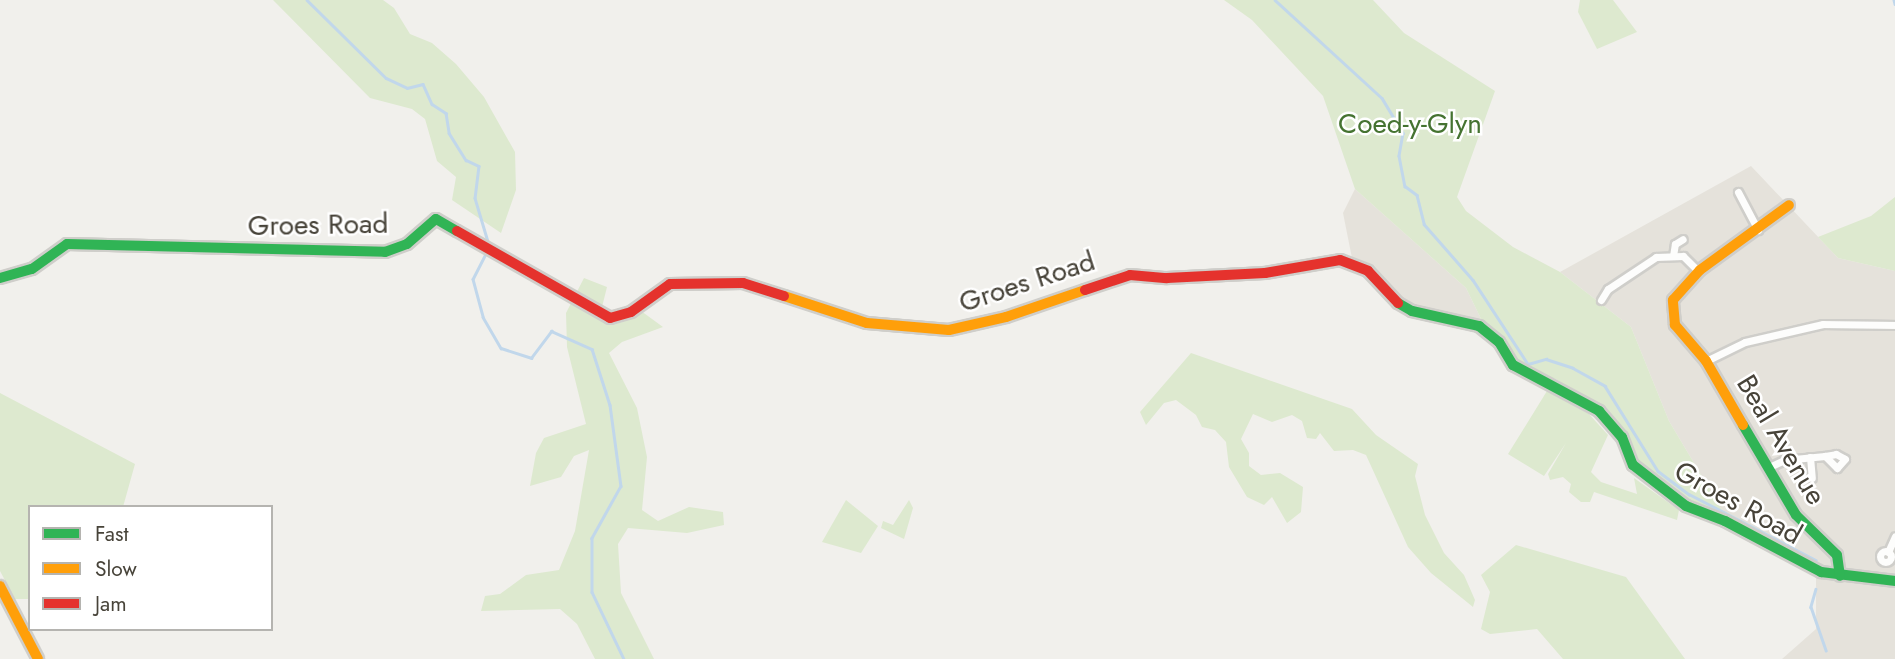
<!DOCTYPE html>
<html>
<head>
<meta charset="utf-8">
<style>
  body { margin:0 }
  #map { position:relative; width:1895px; height:659px; overflow:hidden; background:#f1f0ec; font-family:Jost,sans-serif }
  div>[style] { position:absolute }
  .residential>* { inset:0; background:#e5e2db }
  .green>* { inset:0; background:#dde9cf }
  .stream>* { height:2.5px; margin:-1.25px; padding:0 1.25px; transform-origin:1.25px; border-radius:1.25px; background:#c1d7eb }
  .roads { filter:drop-shadow(2px 0 #cfceca) drop-shadow(-2px 0 #cfceca) drop-shadow(0 2px #cfceca) drop-shadow(0 -2px #cfceca) }
  .street>* { height:7px; margin:-3.5px; padding:0 3.5px; transform-origin:3.5px; border-radius:3.5px; background:#fdfdfc }
  .street>.ring { margin:-3.5px; padding:0; box-sizing:content-box; background:none; border:7px solid #fdfdfc; border-radius:50% }
  .fast>* { height:10px; margin:-5px; padding:0 5px; transform-origin:5px; border-radius:5px; background:#30b455 }
  .slow>* { height:10px; margin:-5px; padding:0 5px; transform-origin:5px; border-radius:5px; background:#ff9f0a }
  .jam>* { height:10px; margin:-5px; padding:0 5px; transform-origin:5px; border-radius:5px; background:#e5322d }
  span { translate:-50% -50%; white-space:nowrap; text-align:center; line-height:1.15; -webkit-text-stroke:5px #fff; paint-order:stroke }
  .park-label { font-size:28px; color:#457331 }
  .street-label { font-size:28px; color:#474339 }
  .legend { position:absolute; left:28px; top:505px; width:245px; height:126px; box-sizing:border-box; background:#fff; border:2px solid #b5b4b0; margin:0; padding:9px 12px; list-style:none; font-size:21px; color:#474339 }
  .legend li { display:flex; align-items:center; gap:14px; height:35px }
  .legend b { width:35px; border:2px solid #b5b4b0 }
</style>
</head>
<body>
<div id="map">
  <div class="residential">
    <div style="clip-path:polygon(1751px 166px,1838px 258px,1895px 271px,1895px 659px,1782px 659px,1816px 629px,1816px 560px,1722px 510px,1669px 421px,1631px 327px,1560px 272px)"></div>
    <div style="clip-path:polygon(1355px 189px,1466px 288px,1483px 323px,1425px 312px,1390px 294px,1374px 274px,1352px 258px,1343px 213px)"></div>
  </div>
  <div class="green">
    <div style="clip-path:polygon(273px 0,383px 0,394px 8px,410px 34px,432px 43px,456px 64px,484px 97px,515px 152px,516px 190px,501px 233px,452px 200px,456px 177px,437px 161px,425px 119px,412px 109px,370px 98px)"></div>
    <div style="clip-path:polygon(1224px 0,1373px 0,1404px 33px,1495px 91px,1457px 197px,1466px 211px,1513px 247px,1560px 272px,1631px 327px,1669px 421px,1722px 510px,1816px 560px,1816px 565px,1687px 502px,1637px 464px,1602px 409px,1556px 379px,1536px 375px,1517px 363px,1483px 323px,1466px 288px,1355px 189px,1323px 96px,1252px 20px)"></div>
    <div style="clip-path:polygon(1580px 0,1613px 0,1637px 32px,1597px 49px,1578px 12px)"></div>
    <div style="clip-path:polygon(1895px 197px,1895px 271px,1838px 258px,1818px 237px,1871px 216px)"></div>
    <div style="clip-path:polygon(584px 278px,607px 287px,600px 315px,637px 308px,663px 327px,622px 342px,609px 353px,637px 408px,647px 457px,642px 510px,658px 521px,689px 507px,723px 512px,724px 525px,687px 533px,628px 528px,618px 544px,621px 593px,654px 659px,595px 659px,577px 624px,560px 609px,481px 611px,485px 596px,500px 594px,526px 575px,559px 570px,575px 531px,589px 450px,574px 456px,561px 477px,530px 486px,536px 453px,544px 438px,586px 424px,567px 347px,566px 313px)"></div>
    <div style="clip-path:polygon(1191px 353px,1352px 409px,1376px 435px,1418px 464px,1415px 476px,1425px 515px,1444px 553px,1464px 575px,1475px 600px,1473px 607px,1431px 573px,1408px 547px,1366px 455px,1353px 450px,1334px 451px,1320px 433px,1316px 439px,1307px 438px,1302px 421px,1292px 415px,1272px 422px,1253px 414px,1241px 439px,1249px 453px,1249px 466px,1261px 475px,1280px 473px,1303px 487px,1301px 512px,1287px 523px,1272px 497px,1264px 505px,1247px 497px,1229px 467px,1226px 442px,1215px 430px,1202px 427px,1196px 415px,1176px 400px,1164px 403px,1146px 425px,1140px 412px)"></div>
    <div style="clip-path:polygon(1547px 391px,1589px 414px,1608px 435px,1591px 472px,1601px 482px,1637px 494px,1634px 478px,1679px 510px,1677px 520px,1594px 492px,1590px 502px,1581px 502px,1569px 492px,1571px 484px,1563px 477px,1550px 480px,1548px 474px,1566px 443px,1544px 476px,1508px 454px)"></div>
    <div style="clip-path:polygon(0 393px,135px 464px,123px 507px,30px 507px,30px 599px,15px 599px,0 571px)"></div>
    <div style="clip-path:polygon(846px 500px,878px 526px,861px 553px,822px 542px)"></div>
    <div style="clip-path:polygon(909px 500px,913px 508px,904px 539px,881px 528px,883px 521px,893px 525px)"></div>
    <div style="clip-path:polygon(1516px 545px,1626px 577px,1685px 659px,1563px 659px,1537px 629px,1490px 634px,1481px 629px,1490px 592px,1481px 575px)"></div>
  </div>
  <div class="stream">
    <div style="left:307px;top:0;width:111px;rotate:44.6deg"></div>
    <div style="left:386px;top:78px;width:23px;rotate:25deg"></div>
    <div style="left:407px;top:88px;width:16px;rotate:-14deg"></div>
    <div style="left:423px;top:84px;width:22px;rotate:66deg"></div>
    <div style="left:432px;top:104px;width:17px;rotate:33deg"></div>
    <div style="left:446px;top:113px;width:20px;rotate:81deg"></div>
    <div style="left:449px;top:133px;width:32px;rotate:58deg"></div>
    <div style="left:466px;top:160px;width:14px;rotate:25deg"></div>
    <div style="left:479px;top:166px;width:32px;rotate:97deg"></div>
    <div style="left:475px;top:198px;width:49px;rotate:73.4deg"></div>
    <div style="left:1275px;top:0;width:145px;rotate:42.5deg"></div>
    <div style="left:1382px;top:98px;width:41px;rotate:59deg"></div>
    <div style="left:1403px;top:133px;width:23px;rotate:100deg"></div>
    <div style="left:1399px;top:156px;width:31px;rotate:79deg"></div>
    <div style="left:1405px;top:186px;width:15px;rotate:37deg"></div>
    <div style="left:1417px;top:195px;width:30px;rotate:76deg"></div>
    <div style="left:1424px;top:224px;width:74px;rotate:48.8deg"></div>
    <div style="left:1473px;top:280px;width:100px;rotate:56.8deg"></div>
    <div style="left:1528px;top:364px;width:19px;rotate:-16deg"></div>
    <div style="left:1546px;top:359px;width:28px;rotate:18deg"></div>
    <div style="left:1573px;top:368px;width:37px;rotate:29deg"></div>
    <div style="left:1605px;top:386px;width:100px;rotate:58.1deg"></div>
    <div style="left:1658px;top:471px;width:39px;rotate:37deg"></div>
    <div style="left:1689px;top:494px;width:143px;rotate:27.5deg"></div>
    <div style="left:1894px;top:0;width:4px;rotate:76deg"></div>
    <div style="left:486px;top:254px;width:28px;rotate:117deg"></div>
    <div style="left:473px;top:279px;width:39px;rotate:75deg"></div>
    <div style="left:483px;top:317px;width:36px;rotate:60deg"></div>
    <div style="left:501px;top:348px;width:32px;rotate:18deg"></div>
    <div style="left:531px;top:358px;width:34px;rotate:-53deg"></div>
    <div style="left:551px;top:331px;width:45px;rotate:23.7deg"></div>
    <div style="left:592px;top:349px;width:59px;rotate:72.2deg"></div>
    <div style="left:610px;top:405px;width:82px;rotate:82.3deg"></div>
    <div style="left:621px;top:486px;width:60px;rotate:119.1deg"></div>
    <div style="left:592px;top:538px;width:54px;rotate:90deg"></div>
    <div style="left:592px;top:592px;width:74px;rotate:64.5deg"></div>
    <div style="left:1816px;top:589px;width:19px;rotate:106deg"></div>
    <div style="left:1811px;top:607px;width:46px;rotate:70.8deg"></div>
  </div>
  <div class="roads">
    <div class="street">
      <div style="left:1738px;top:192px;width:43px;rotate:62.2deg"></div>
      <div style="left:1673px;top:256px;width:12px;rotate:-81deg"></div>
      <div style="left:1675px;top:244px;width:9px;rotate:-32deg"></div>
      <div style="left:1601px;top:300px;width:13px;rotate:-58deg"></div>
      <div style="left:1608px;top:289px;width:58px;rotate:-33.7deg"></div>
      <div style="left:1656px;top:257px;width:27px;rotate:-2deg"></div>
      <div style="left:1683px;top:256px;width:21px;rotate:45deg"></div>
      <div style="left:1706px;top:361px;width:43px;rotate:-26deg"></div>
      <div style="left:1745px;top:342px;width:80px;rotate:-13deg"></div>
      <div style="left:1823px;top:324px;width:72px;rotate:0.8deg"></div>
      <div style="left:1836px;top:454px;width:10px;rotate:29deg"></div>
      <div style="left:1845px;top:459px;width:12px;rotate:132deg"></div>
      <div style="left:1837px;top:468px;width:17px;rotate:-135deg"></div>
      <div style="left:1825px;top:456px;width:11px;rotate:-10deg"></div>
      <div style="left:1810px;top:457px;width:21px;rotate:85deg"></div>
      <div style="left:1767px;top:468px;width:19px;rotate:-25deg"></div>
      <div style="left:1784px;top:460px;width:41px;rotate:-5.6deg"></div>
      <div class="ring" style="left:1880.5px;top:551.5px;width:4px;height:4px"></div>
      <div style="left:1888px;top:552px;width:17px;rotate:-66deg"></div>
    </div>
    <div class="fast">
      <div style="left:0;top:278px;width:33px;rotate:-16deg"></div>
      <div style="left:32px;top:269px;width:43px;rotate:-35.5deg"></div>
      <div style="left:67px;top:244px;width:318px;rotate:1.4deg"></div>
      <div style="left:385px;top:252px;width:23px;rotate:-20deg"></div>
      <div style="left:407px;top:244px;width:38px;rotate:-41deg"></div>
      <div style="left:436px;top:219px;width:24px;rotate:30deg"></div>
      <div style="left:1398px;top:303px;width:16px;rotate:30deg"></div>
      <div style="left:1412px;top:311px;width:69px;rotate:12.6deg"></div>
      <div style="left:1479px;top:326px;width:26px;rotate:39deg"></div>
      <div style="left:1499px;top:342px;width:27px;rotate:59deg"></div>
      <div style="left:1513px;top:365px;width:98px;rotate:28.1deg"></div>
      <div style="left:1599px;top:411px;width:35px;rotate:49deg"></div>
      <div style="left:1622px;top:437px;width:30px;rotate:69deg"></div>
      <div style="left:1633px;top:465px;width:67px;rotate:37.7deg"></div>
      <div style="left:1686px;top:506px;width:42px;rotate:21deg"></div>
      <div style="left:1725px;top:521px;width:109px;rotate:28deg"></div>
      <div style="left:1821px;top:572px;width:75px;rotate:6.9deg"></div>
      <div style="left:1743px;top:425px;width:104px;rotate:59.5deg"></div>
      <div style="left:1796px;top:515px;width:57px;rotate:44.3deg"></div>
      <div style="left:1837px;top:555px;width:21px;rotate:82deg"></div>
    </div>
    <div class="slow">
      <div style="left:784px;top:296px;width:87px;rotate:18deg"></div>
      <div style="left:867px;top:323px;width:82px;rotate:4.9deg"></div>
      <div style="left:949px;top:330px;width:58px;rotate:-12.8deg"></div>
      <div style="left:1006px;top:317px;width:83px;rotate:-18.9deg"></div>
      <div style="left:1743px;top:425px;width:74px;rotate:-120deg"></div>
      <div style="left:1706px;top:361px;width:48px;rotate:-130.7deg"></div>
      <div style="left:1675px;top:325px;width:25px;rotate:-95deg"></div>
      <div style="left:1673px;top:300px;width:40px;rotate:-48deg"></div>
      <div style="left:1700px;top:270px;width:110px;rotate:-36.1deg"></div>
      <div style="left:0;top:586px;width:82px;rotate:62.5deg"></div>
    </div>
    <div class="jam">
      <div style="left:457px;top:231px;width:176px;rotate:29.6deg"></div>
      <div style="left:610px;top:318px;width:22px;rotate:-16deg"></div>
      <div style="left:631px;top:312px;width:48px;rotate:-35.7deg"></div>
      <div style="left:670px;top:284px;width:73px;rotate:-0.8deg"></div>
      <div style="left:743px;top:283px;width:43px;rotate:17.6deg"></div>
      <div style="left:1085px;top:290px;width:47px;rotate:-18.4deg"></div>
      <div style="left:1130px;top:275px;width:37px;rotate:5deg"></div>
      <div style="left:1167px;top:278px;width:98px;rotate:-2.9deg"></div>
      <div style="left:1265px;top:273px;width:76px;rotate:-9.8deg"></div>
      <div style="left:1340px;top:260px;width:30px;rotate:21deg"></div>
      <div style="left:1368px;top:271px;width:44px;rotate:46.8deg"></div>
    </div>
  </div>
  <div class="park-label">
    <span style="left:1410px;top:124px">Coed-y-Glyn</span>
  </div>
  <div class="street-label">
    <span style="left:318px;top:225px;rotate:-1deg">Groes Road</span>
    <span style="left:1027px;top:282px;rotate:-18deg">Groes Road</span>
    <span style="left:1781px;top:440px;rotate:59deg">Beal Avenue</span>
    <span style="left:1738px;top:503px;rotate:29deg">Groes Road</span>
  </div>
  <ul class="legend">
  <li><b style="height:9px;background:#30b455"></b>Fast</li>
  <li><b style="height:9px;background:#ff9f0a"></b>Slow</li>
  <li><b style="height:9px;background:#e5322d"></b>Jam</li>
  </ul>
</div>
</body>
</html>
